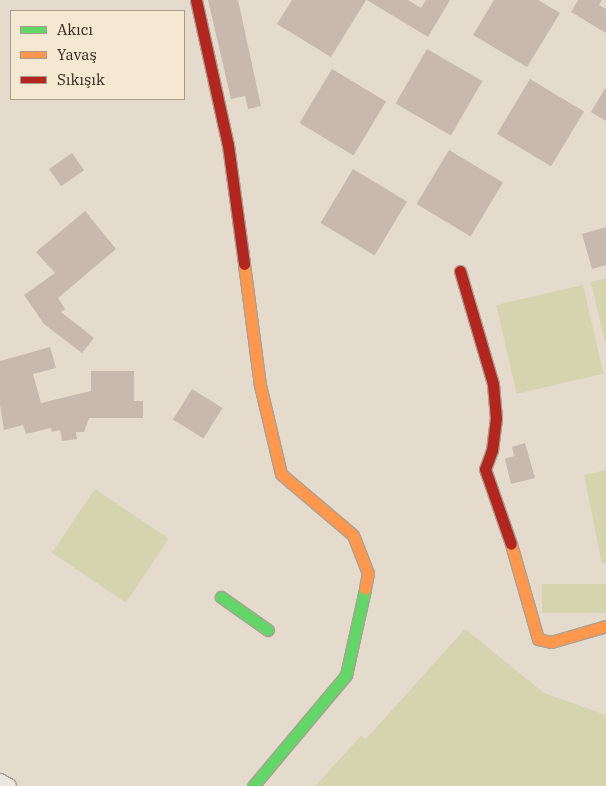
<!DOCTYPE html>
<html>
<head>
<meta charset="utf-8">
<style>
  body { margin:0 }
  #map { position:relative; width:606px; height:786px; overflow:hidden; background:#e4dbcd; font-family:"IBM Plex Serif",serif }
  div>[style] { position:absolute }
  .green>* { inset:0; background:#d6d3af; transform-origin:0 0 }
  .building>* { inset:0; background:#c8b9ae; transform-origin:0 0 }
  .roads { filter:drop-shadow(1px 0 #a9a096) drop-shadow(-1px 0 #a9a096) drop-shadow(0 1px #a9a096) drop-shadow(0 -1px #a9a096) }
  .street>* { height:14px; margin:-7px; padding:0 7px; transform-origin:7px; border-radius:7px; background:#ece7df }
  .fast>* { height:11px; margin:-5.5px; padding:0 5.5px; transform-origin:5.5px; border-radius:5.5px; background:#63d668 }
  .slow>* { height:11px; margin:-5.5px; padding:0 5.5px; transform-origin:5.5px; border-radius:5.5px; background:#ff974d }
  .jam>* { height:11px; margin:-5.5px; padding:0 5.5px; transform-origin:5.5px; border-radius:5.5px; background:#b3261e }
  span { translate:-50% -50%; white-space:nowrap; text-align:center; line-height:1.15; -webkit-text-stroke:4.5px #f5e8d3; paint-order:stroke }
  .legend { position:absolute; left:10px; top:10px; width:175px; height:90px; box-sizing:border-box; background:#f5e8d3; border:1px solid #a99b8b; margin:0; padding:6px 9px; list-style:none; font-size:15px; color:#38281e }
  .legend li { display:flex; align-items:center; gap:10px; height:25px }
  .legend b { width:25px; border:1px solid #a99b8b }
</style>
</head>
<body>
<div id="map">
  <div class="green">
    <div style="clip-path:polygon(606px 278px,606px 347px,591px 282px)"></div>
    <div style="left:583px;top:285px;width:91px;height:89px;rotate:77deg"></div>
    <div style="clip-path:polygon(606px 470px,606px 563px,602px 564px,584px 475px)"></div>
    <div style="left:95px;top:489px;width:89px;height:77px;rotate:34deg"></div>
    <div style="left:606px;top:584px;width:29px;height:64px;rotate:90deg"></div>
    <div style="clip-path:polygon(465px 629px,544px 693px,606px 715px,606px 786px,315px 786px,361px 736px,366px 739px)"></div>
  </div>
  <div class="building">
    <div style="clip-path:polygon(208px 0,238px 0,261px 106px,248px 109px,245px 96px,231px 99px)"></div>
    <div style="clip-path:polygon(292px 0,366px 0,331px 57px,277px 24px)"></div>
    <div style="clip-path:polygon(367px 0,408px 0,421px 8px,426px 0,450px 0,428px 37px)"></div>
    <div style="clip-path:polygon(494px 0,538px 0,560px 13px,527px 67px,473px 35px)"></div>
    <div style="clip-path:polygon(578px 0,602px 0,599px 5px,606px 9px,606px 33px,571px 12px)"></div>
    <div style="left:427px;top:49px;width:64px;height:63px;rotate:30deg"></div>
    <div style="left:332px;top:69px;width:63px;height:63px;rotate:31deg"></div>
    <div style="left:530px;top:79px;width:63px;height:64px;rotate:31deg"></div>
    <div style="clip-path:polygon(606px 87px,606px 121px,591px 112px)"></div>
    <div style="left:449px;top:150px;width:63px;height:63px;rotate:31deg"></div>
    <div style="left:72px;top:153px;width:21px;height:28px;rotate:55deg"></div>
    <div style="left:353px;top:169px;width:63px;height:63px;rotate:31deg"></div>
    <div style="clip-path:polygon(85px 211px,116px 249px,58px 298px,65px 309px,61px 312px,94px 338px,82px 353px,44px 324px,24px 295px,55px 273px,36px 252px)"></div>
    <div style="clip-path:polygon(606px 227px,606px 265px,592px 269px,582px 234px)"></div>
    <div style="clip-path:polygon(50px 347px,56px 368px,33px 374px,41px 403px,91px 391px,91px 371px,134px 371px,134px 401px,143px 401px,143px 418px,89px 418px,84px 432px,76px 432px,77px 439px,62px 441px,60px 430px,52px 432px,51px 428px,26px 434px,23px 425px,4px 430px,0 405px,0 361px)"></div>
    <div style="left:192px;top:389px;width:36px;height:36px;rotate:32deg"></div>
    <div style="clip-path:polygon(525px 443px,535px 478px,511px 484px,505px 459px,514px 456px,512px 447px)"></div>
  </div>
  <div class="roads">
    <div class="street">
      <div style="left:0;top:781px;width:10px;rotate:29deg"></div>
    </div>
    <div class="fast">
      <div style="left:221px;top:597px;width:57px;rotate:35.1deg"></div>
      <div style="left:253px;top:786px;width:145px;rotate:-50deg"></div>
      <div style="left:346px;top:675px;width:88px;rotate:-77.5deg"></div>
    </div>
    <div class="slow">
      <div style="left:244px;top:264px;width:122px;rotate:82.5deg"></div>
      <div style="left:260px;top:385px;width:91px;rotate:76.7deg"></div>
      <div style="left:281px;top:474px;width:94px;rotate:40.3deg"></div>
      <div style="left:353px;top:535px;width:41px;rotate:68.5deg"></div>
      <div style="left:368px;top:573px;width:16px;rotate:101deg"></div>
      <div style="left:511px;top:544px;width:99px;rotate:74.1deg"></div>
      <div style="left:538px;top:639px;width:13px;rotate:13deg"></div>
      <div style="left:551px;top:642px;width:57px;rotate:-16.2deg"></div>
    </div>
    <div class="jam">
      <div style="left:196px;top:0;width:148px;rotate:77.6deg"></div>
      <div style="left:228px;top:145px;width:120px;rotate:82.3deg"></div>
      <div style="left:460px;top:271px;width:118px;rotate:73.7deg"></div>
      <div style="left:493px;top:384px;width:34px;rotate:85deg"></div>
      <div style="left:496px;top:418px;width:32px;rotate:97deg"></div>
      <div style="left:492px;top:450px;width:20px;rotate:110deg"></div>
      <div style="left:485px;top:469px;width:79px;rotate:70.9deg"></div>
    </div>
  </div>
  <ul class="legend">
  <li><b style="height:6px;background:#63d668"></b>Akıcı</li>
  <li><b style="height:6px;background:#ff974d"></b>Yavaş</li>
  <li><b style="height:6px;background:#b3261e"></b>Sıkışık</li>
  </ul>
</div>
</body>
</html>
